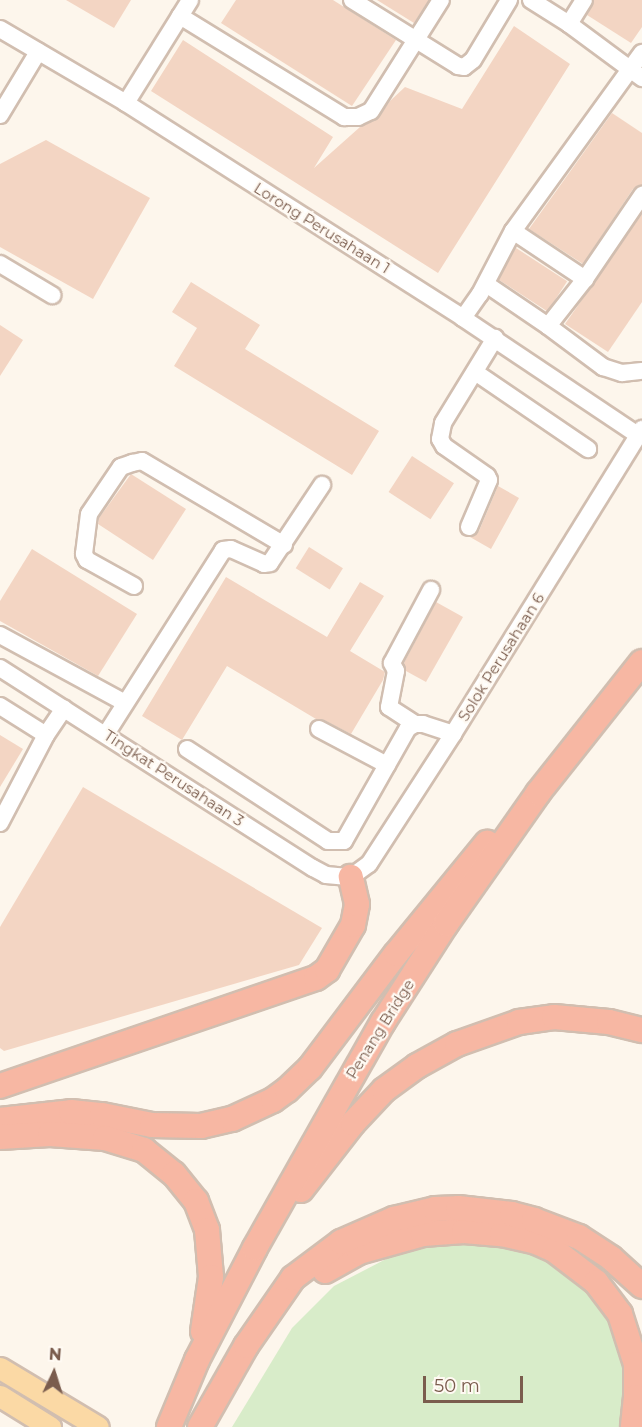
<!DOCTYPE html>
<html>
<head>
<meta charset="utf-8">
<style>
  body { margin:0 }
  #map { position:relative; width:642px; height:1427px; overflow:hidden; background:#fdf6ec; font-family:Montserrat,sans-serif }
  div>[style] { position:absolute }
  .green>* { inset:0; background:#d8ecc9 }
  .building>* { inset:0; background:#f3d5c3; transform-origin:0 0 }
  .roads { filter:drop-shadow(2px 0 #d1beb0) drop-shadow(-2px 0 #d1beb0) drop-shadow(0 2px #d1beb0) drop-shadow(0 -2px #d1beb0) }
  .minor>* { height:16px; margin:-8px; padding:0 8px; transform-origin:8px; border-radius:8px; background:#fff }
  .major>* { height:21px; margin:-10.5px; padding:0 10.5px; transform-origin:10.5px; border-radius:10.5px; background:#fbd9a5 }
  .highway>* { height:24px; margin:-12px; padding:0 12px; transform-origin:12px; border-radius:12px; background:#f7b7a3 }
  span { translate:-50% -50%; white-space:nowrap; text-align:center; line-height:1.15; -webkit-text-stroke:4.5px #fffaf3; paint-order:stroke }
  .street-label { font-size:15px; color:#7a5c4d }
  .north { position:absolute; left:24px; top:1343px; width:60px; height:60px; -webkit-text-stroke:4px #fffaf3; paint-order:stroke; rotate:4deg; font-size:16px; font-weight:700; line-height:24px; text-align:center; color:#7a5c4d }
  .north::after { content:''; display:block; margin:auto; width:21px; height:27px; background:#7a5c4d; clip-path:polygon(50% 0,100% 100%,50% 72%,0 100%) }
  .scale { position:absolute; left:423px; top:1376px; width:100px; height:27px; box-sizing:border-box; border:3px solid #7a5c4d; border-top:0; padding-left:8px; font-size:18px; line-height:21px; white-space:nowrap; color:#7a5c4d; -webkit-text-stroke:4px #fffaf3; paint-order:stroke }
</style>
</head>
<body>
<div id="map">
  <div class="green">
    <div style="clip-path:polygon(450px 1239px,519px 1241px,552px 1253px,604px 1299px,629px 1363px,624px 1427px,232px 1427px,292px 1328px,334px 1286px,388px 1258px)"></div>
  </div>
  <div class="building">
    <div style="clip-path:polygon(66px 0,131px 0,114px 28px)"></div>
    <div style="clip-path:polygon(236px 0,333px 0,396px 40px,352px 106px,221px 23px)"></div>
    <div style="clip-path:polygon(377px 0,429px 0,414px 23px)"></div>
    <div style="clip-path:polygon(594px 0,642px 0,642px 27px,631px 43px,587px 15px)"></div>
    <div style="clip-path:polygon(514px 26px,570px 64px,438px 273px,151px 91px,183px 40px,333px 137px,314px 168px,360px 127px,379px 117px,390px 101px,405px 87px,462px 109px)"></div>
    <div style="clip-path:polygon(612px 113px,642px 133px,642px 185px,633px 189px,583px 264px,529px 229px)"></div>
    <div style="clip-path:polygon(46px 140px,150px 198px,93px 299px,0 247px,0 164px)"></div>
    <div style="clip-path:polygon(642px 214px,642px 302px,608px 352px,565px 324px)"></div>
    <div style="left:516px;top:248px;width:61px;height:36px;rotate:33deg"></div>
    <div style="clip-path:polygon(191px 282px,260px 325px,245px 349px,379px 431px,352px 475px,174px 366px,197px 328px,172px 312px)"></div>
    <div style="clip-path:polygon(0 325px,23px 340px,0 376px)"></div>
    <div style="left:412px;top:456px;width:50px;height:43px;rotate:33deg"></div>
    <div style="clip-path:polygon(131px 474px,186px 509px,153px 560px,98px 524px,99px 518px)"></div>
    <div style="clip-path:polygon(498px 486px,519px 498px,491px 549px,470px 537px,479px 531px)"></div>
    <div style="left:309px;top:547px;width:40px;height:25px;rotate:32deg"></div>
    <div style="clip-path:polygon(32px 549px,137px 614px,98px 676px,0 621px,0 601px)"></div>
    <div style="clip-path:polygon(226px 577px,327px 637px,360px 582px,384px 596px,350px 651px,385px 672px,383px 680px,351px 734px,324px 720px,316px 719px,227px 666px,182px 740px,142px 716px)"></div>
    <div style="clip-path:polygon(436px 602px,463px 617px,426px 682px,406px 671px,404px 663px)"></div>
    <div style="clip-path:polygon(0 735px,23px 749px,0 787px)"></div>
    <div style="clip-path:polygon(83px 787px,322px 928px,299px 965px,4px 1051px,0 1048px,0 927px)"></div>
  </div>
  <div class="roads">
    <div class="minor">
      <div style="left:352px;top:0;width:125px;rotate:31.9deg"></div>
      <div style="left:458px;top:66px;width:6px;rotate:9deg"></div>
      <div style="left:464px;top:67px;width:11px;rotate:-38deg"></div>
      <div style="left:473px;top:60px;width:70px;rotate:-59deg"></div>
      <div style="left:531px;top:0;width:45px;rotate:32.3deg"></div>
      <div style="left:569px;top:24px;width:91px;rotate:36.5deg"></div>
      <div style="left:180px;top:16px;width:193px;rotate:31.6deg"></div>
      <div style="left:344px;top:117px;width:14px"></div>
      <div style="left:358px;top:117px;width:14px;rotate:-25deg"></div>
      <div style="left:371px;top:111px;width:131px;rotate:-57.8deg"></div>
      <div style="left:569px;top:24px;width:28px;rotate:-58deg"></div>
      <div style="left:0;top:29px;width:146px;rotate:30.4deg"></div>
      <div style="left:126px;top:103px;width:400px;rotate:32.5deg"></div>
      <div style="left:463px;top:318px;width:211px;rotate:33.8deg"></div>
      <div style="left:126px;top:103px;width:121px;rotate:-58.1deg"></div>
      <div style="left:0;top:115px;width:74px;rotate:-58.9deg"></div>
      <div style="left:513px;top:231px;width:87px;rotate:33.7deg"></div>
      <div style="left:0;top:264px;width:61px;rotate:30.8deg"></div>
      <div style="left:486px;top:284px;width:75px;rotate:34.1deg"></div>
      <div style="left:548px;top:326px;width:69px;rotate:36.7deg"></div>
      <div style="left:603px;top:367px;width:20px;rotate:18deg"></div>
      <div style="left:622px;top:373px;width:20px;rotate:-6deg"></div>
      <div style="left:463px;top:318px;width:29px;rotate:-55deg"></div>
      <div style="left:480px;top:294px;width:71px;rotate:-62.4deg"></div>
      <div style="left:513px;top:231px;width:220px;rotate:-54.1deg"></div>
      <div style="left:548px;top:326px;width:60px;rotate:-51.8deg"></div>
      <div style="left:585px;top:279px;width:102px;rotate:-55.8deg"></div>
      <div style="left:475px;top:372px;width:137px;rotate:34.3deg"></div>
      <div style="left:469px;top:527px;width:51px;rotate:-66.9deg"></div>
      <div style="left:489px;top:480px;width:4px;rotate:-117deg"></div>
      <div style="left:487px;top:476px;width:52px;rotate:-145.1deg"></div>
      <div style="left:444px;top:446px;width:8px;rotate:-120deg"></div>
      <div style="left:440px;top:439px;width:16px;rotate:-79deg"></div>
      <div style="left:443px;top:423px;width:100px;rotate:-58.5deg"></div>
      <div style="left:134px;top:586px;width:54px;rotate:-151deg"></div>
      <div style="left:87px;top:560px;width:7px;rotate:-117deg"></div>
      <div style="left:84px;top:554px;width:40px;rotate:-82.9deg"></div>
      <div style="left:89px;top:514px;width:57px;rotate:-55.8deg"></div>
      <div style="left:121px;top:467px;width:12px;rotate:-20deg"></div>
      <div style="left:132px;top:463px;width:10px;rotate:-11deg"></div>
      <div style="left:142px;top:461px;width:165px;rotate:30.6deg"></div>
      <div style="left:0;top:635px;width:142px;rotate:28.5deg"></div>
      <div style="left:0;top:668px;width:371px;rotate:32.6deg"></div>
      <div style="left:313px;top:868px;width:15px;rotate:28deg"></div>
      <div style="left:326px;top:875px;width:25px;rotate:5deg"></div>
      <div style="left:351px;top:877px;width:22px;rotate:-36deg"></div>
      <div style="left:369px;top:864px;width:155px;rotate:-57.1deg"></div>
      <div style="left:453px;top:734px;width:359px;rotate:-58.2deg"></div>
      <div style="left:0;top:706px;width:54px;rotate:32.2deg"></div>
      <div style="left:415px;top:724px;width:31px;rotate:-147deg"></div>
      <div style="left:389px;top:707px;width:37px;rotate:-79deg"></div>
      <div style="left:396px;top:671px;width:9px;rotate:-117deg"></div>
      <div style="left:392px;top:663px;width:83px;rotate:-61.9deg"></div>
      <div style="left:319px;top:729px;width:77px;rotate:27.9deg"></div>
      <div style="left:106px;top:734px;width:218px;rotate:-57.5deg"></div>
      <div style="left:223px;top:550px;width:8px;rotate:-7deg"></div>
      <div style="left:231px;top:549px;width:36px;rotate:24deg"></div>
      <div style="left:264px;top:564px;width:6px;rotate:-9deg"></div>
      <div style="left:270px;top:563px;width:94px;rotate:-56.3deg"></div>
      <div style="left:187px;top:749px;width:168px;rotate:33.1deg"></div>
      <div style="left:328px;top:841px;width:16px"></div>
      <div style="left:344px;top:841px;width:130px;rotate:-60.5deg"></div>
      <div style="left:408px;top:728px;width:8px;rotate:-30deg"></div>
      <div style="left:415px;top:724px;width:8px"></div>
      <div style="left:423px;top:724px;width:32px;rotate:18deg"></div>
      <div style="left:0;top:823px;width:99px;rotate:-62.4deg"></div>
      <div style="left:46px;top:735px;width:32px;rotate:-56deg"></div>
    </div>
    <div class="major">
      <div style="left:0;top:1368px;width:114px;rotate:31deg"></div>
      <div style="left:0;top:1396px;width:59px;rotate:31.8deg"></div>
    </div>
    <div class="highway">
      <div style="left:0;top:1086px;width:334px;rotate:-18.9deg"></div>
      <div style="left:316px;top:978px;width:14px;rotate:-36deg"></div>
      <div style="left:327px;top:970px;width:52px;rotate:-60deg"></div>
      <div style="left:353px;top:925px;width:21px;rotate:-79deg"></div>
      <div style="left:357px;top:904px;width:28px;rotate:-103deg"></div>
      <div style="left:0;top:1120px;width:71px;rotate:-6.4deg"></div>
      <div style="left:71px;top:1112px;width:31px;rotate:6deg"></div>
      <div style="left:102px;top:1115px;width:51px;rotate:11.3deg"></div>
      <div style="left:152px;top:1125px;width:49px;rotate:1.2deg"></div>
      <div style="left:201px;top:1126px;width:32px;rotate:-13deg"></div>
      <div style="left:232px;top:1119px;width:45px;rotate:-24.9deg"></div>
      <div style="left:273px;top:1100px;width:17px;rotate:-36deg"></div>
      <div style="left:287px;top:1090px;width:32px;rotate:-44deg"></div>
      <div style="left:310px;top:1068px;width:143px;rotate:-53deg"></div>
      <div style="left:396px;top:954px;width:144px;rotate:-50.7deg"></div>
      <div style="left:0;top:1137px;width:50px;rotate:-3.4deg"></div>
      <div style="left:50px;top:1134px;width:55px;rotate:4.2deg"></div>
      <div style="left:105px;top:1138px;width:41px;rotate:17.1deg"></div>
      <div style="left:144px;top:1150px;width:38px;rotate:39deg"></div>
      <div style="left:174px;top:1174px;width:35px;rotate:51deg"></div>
      <div style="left:196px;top:1201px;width:31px;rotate:69deg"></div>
      <div style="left:207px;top:1230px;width:47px;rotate:85.1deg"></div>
      <div style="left:211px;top:1277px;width:55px;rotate:98.4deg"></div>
      <div style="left:301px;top:1190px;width:85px;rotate:-52.2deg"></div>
      <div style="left:353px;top:1123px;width:45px;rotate:-46.8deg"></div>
      <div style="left:384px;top:1090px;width:41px;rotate:-36deg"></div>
      <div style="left:417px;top:1066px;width:46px;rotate:-28.8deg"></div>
      <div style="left:457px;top:1044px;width:66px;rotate:-19.5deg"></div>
      <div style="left:519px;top:1022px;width:35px;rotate:-8deg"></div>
      <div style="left:554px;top:1017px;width:55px;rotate:5.2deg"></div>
      <div style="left:609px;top:1022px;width:34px;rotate:14deg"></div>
      <div style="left:325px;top:1271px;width:39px;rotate:-29deg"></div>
      <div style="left:359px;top:1252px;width:66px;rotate:-15.7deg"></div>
      <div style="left:423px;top:1234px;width:41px;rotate:-4.2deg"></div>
      <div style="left:464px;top:1231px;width:38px;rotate:5deg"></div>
      <div style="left:502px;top:1234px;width:35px;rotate:13deg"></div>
      <div style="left:536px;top:1242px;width:20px;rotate:24deg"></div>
      <div style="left:554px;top:1250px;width:53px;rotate:37.3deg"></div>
      <div style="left:596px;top:1282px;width:40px;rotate:53deg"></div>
      <div style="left:620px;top:1314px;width:52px;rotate:72.3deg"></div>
      <div style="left:636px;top:1364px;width:33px;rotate:90deg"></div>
      <div style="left:636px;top:1397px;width:30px;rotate:96deg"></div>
      <div style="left:169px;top:1427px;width:73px;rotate:-67.3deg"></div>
      <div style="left:197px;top:1360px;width:126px;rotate:-62.6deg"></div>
      <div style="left:255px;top:1248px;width:260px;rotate:-60.5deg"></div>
      <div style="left:383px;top:1022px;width:117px;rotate:-57.3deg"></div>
      <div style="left:446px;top:924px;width:160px;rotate:-54.9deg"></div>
      <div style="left:538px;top:793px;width:167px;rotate:-51.6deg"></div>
      <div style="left:200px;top:1427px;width:93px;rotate:-60.4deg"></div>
      <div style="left:246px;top:1346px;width:83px;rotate:-55.3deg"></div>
      <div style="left:293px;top:1278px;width:60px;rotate:-36.9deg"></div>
      <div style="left:341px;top:1242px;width:58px;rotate:-23.5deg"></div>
      <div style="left:394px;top:1219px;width:42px;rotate:-13.7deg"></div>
      <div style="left:435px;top:1209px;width:23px;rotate:-2deg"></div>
      <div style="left:458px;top:1208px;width:54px;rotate:6.3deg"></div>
      <div style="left:512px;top:1214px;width:23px;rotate:15deg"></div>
      <div style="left:534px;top:1220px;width:48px;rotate:20.7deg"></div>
      <div style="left:579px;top:1237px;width:38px;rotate:33deg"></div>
      <div style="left:611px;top:1258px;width:42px;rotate:42.1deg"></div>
    </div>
  </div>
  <div class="street-label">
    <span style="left:322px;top:228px;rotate:32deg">Lorong Perusahaan 1</span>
    <span style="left:501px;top:657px;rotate:-58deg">Solok Perusahaan 6</span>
    <span style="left:174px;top:778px;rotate:33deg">Tingkat Perusahaan 3</span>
    <span style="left:380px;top:1029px;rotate:-58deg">Penang Bridge</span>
  </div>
  <div class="north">N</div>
  <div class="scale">50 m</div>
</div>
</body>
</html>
